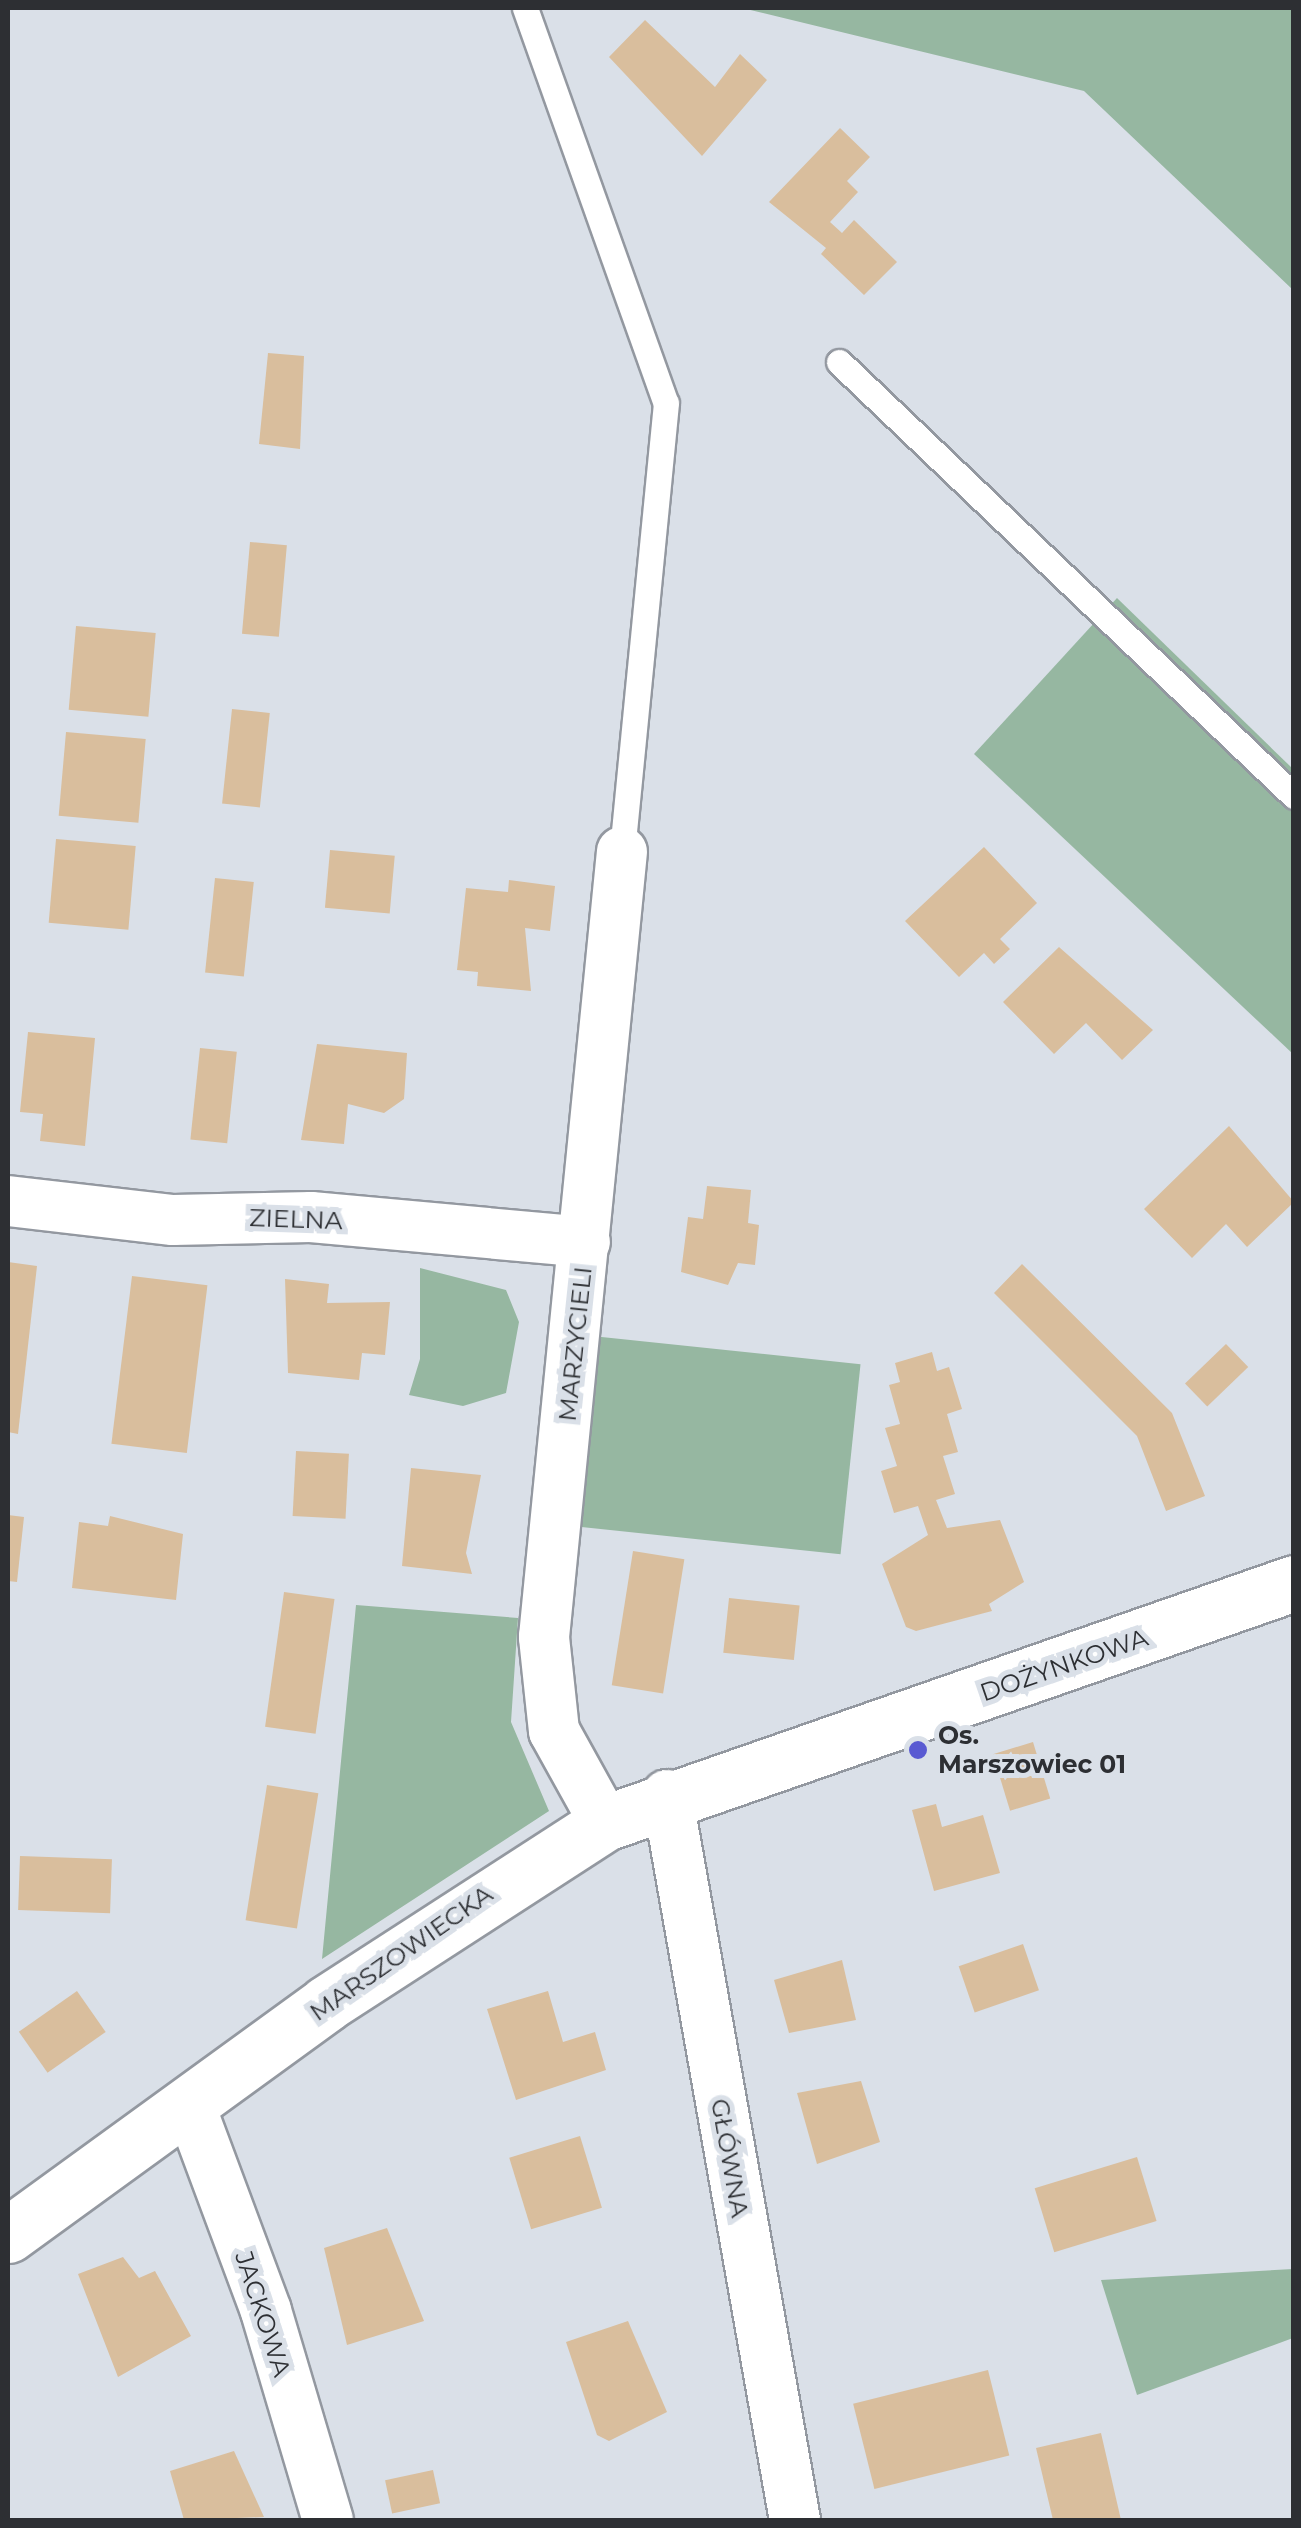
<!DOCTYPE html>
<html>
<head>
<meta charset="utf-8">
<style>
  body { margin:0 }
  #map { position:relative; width:1301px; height:2528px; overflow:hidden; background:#dae0e8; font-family:Montserrat,sans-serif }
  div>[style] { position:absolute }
  .green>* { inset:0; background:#96b7a1; transform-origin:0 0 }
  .building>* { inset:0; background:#d9be9d; transform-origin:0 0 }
  .roads { filter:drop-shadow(2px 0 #9398a0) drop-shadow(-2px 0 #9398a0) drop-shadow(0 2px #9398a0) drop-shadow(0 -2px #9398a0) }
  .lane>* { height:25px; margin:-12.5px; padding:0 12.5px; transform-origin:12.5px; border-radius:12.5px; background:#fff }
  .street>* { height:50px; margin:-25px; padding:0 25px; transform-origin:25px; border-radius:25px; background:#fff }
  .secondary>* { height:55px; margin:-27.5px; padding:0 27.5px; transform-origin:27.5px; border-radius:27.5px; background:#fff }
  .dots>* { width:28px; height:28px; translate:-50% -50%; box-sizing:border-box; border:5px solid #dae0e8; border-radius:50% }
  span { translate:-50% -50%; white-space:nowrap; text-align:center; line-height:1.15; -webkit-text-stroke:10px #dae0e8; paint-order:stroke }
  .street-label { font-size:25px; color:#2d2f33 }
  .poi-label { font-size:25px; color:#2d2f33; font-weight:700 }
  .left { translate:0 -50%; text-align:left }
  .frame { position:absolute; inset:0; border:10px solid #2d2f33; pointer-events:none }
</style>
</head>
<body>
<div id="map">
  <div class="green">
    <div style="clip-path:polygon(742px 8px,1293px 8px,1293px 290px,1084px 91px)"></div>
    <div style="clip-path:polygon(1117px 598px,1293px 769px,1293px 1054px,974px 754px)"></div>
    <div style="clip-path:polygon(420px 1268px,506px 1290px,519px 1322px,506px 1393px,463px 1406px,409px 1395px,420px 1359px)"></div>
    <div style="left:592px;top:1336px;width:270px;height:191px;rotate:6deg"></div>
    <div style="clip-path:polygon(356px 1605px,518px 1618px,511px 1722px,549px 1811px,322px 1959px)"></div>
    <div style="clip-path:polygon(1293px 2269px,1293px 2338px,1137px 2395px,1101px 2280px)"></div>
  </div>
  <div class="building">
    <div style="clip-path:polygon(645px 20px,715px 87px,740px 54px,767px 80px,702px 156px,609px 57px)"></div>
    <div style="clip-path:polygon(840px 128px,870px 157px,847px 181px,858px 192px,830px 222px,842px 233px,854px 220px,897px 262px,864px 295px,821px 254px,826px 248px,769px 202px)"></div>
    <div style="clip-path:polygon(268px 353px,304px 356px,300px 449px,259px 444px)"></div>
    <div style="left:250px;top:542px;width:37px;height:92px;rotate:5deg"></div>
    <div style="left:76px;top:626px;width:80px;height:84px;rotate:5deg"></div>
    <div style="left:232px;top:709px;width:38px;height:95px;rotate:6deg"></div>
    <div style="left:66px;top:732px;width:80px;height:84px;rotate:5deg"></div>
    <div style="left:56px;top:839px;width:80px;height:84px;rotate:5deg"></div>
    <div style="clip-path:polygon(984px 847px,1037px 903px,1000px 939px,1010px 949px,994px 964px,984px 953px,959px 977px,905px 921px)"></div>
    <div style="left:330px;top:850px;width:65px;height:58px;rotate:5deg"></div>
    <div style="left:215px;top:878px;width:39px;height:95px;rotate:6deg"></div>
    <div style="clip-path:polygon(509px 880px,555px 886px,550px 931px,525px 928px,531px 991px,477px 986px,478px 972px,457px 970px,466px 888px,508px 892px)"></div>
    <div style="clip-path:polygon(1059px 947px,1153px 1030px,1122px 1060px,1086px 1023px,1054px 1054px,1003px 1002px)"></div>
    <div style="clip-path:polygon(28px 1032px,95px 1038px,85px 1146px,40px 1141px,43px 1114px,20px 1112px)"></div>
    <div style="clip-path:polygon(317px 1044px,407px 1053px,404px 1099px,384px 1113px,348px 1104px,344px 1144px,301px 1140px)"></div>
    <div style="left:200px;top:1048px;width:37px;height:92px;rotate:6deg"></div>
    <div style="clip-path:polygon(1229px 1126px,1294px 1202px,1247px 1247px,1226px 1224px,1192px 1258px,1144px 1209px)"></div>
    <div style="clip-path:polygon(707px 1186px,751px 1190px,748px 1223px,759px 1225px,755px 1265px,738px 1263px,728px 1285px,681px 1272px,688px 1217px,703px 1219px)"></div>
    <div style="clip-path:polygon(8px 1262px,37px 1266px,18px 1434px,8px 1432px)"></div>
    <div style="clip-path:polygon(1022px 1264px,1172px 1413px,1205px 1496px,1166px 1511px,1137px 1436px,994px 1293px)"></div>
    <div style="left:132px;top:1276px;width:76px;height:169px;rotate:7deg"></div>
    <div style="clip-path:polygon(285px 1279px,329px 1284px,327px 1303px,390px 1302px,385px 1355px,362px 1353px,359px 1380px,288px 1373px)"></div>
    <div style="left:1226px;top:1344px;width:32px;height:57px;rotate:46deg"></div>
    <div style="clip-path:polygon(932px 1352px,937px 1371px,949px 1367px,962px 1409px,947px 1414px,958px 1452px,943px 1456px,955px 1494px,936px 1500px,947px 1528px,1000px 1520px,1024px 1582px,989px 1604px,992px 1611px,916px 1631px,906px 1627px,882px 1564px,928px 1535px,918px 1506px,894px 1513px,881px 1471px,897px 1466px,885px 1428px,900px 1424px,889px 1385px,900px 1382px,895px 1363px)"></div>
    <div style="left:296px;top:1451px;width:53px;height:65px;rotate:3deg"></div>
    <div style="clip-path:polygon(411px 1468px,481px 1475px,466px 1553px,472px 1574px,402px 1566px)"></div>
    <div style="clip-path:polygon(8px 1515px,24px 1517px,17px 1582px,8px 1581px)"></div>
    <div style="clip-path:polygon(110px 1516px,183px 1534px,176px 1600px,72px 1588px,79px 1522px,108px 1526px)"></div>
    <div style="left:633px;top:1551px;width:52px;height:136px;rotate:9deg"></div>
    <div style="left:284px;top:1592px;width:51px;height:136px;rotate:8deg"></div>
    <div style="left:729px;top:1598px;width:71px;height:55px;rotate:6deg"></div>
    <div style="left:1033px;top:1742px;width:59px;height:42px;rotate:73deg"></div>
    <div style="left:267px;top:1785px;width:52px;height:137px;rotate:9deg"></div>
    <div style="clip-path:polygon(936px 1804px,942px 1827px,983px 1815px,1000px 1873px,934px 1891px,912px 1810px)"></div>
    <div style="left:20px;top:1856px;width:92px;height:54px;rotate:2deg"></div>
    <div style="left:1023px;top:1944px;width:49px;height:68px;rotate:71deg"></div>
    <div style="clip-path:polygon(842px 1960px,856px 2020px,789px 2033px,774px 1980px)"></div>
    <div style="left:77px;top:1991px;width:50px;height:71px;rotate:55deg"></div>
    <div style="clip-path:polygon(548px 1991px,563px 2042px,595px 2032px,606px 2070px,516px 2100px,487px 2009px)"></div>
    <div style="clip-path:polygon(861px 2081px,880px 2142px,817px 2164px,797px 2093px)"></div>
    <div style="left:580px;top:2136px;width:75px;height:74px;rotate:73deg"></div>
    <div style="left:1137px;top:2157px;width:67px;height:107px;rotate:73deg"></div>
    <div style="clip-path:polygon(387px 2228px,424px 2321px,347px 2345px,324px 2248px)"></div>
    <div style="clip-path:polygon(123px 2257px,139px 2278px,155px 2271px,191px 2336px,118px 2377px,78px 2274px)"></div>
    <div style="clip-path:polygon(628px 2321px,667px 2412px,609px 2441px,597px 2435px,566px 2342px)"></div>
    <div style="left:988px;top:2370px;width:88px;height:139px;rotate:76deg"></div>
    <div style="clip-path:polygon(1101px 2433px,1121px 2520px,1053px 2520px,1036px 2448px)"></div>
    <div style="clip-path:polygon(234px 2451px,264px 2517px,184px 2520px,170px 2471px)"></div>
    <div style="left:433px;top:2470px;width:34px;height:49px;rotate:78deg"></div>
  </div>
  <div class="roads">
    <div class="lane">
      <div style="left:525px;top:8px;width:419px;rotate:70.4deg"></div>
      <div style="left:666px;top:403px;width:451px;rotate:95.6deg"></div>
      <div style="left:839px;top:362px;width:629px;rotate:43.65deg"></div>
    </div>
    <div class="street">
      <div style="left:8px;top:1201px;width:166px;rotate:6.6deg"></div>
      <div style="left:173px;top:1220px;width:138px;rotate:-1.2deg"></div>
      <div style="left:311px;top:1217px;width:275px;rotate:5.2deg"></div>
      <div style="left:667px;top:1795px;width:736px;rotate:79.99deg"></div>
      <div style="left:605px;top:1823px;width:105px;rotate:-119deg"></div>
      <div style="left:554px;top:1731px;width:95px;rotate:-96.1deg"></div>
      <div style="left:544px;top:1637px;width:789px;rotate:-84.33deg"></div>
      <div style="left:191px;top:2109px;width:215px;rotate:69.6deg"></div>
      <div style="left:266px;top:2311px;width:218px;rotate:73.5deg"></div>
    </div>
    <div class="secondary">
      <div style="left:8px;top:2235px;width:394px;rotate:-36deg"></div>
      <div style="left:327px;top:2003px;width:331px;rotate:-32.9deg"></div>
      <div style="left:605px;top:1823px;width:730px;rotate:-19.2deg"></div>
    </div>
  </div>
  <div class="dots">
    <div style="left:918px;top:1750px;background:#595ad2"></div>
  </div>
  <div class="street-label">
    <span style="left:296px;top:1219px;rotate:2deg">ZIELNA</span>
    <span style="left:575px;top:1344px;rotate:-84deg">MARZYCIELI</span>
    <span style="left:1064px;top:1665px;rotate:-19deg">DOŻYNKOWA</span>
    <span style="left:401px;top:1953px;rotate:-35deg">MARSZOWIECKA</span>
    <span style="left:730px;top:2158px;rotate:80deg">GŁÓWNA</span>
    <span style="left:263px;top:2314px;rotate:72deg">JACKOWA</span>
  </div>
  <div class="poi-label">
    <span class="left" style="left:938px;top:1750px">Os.<br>Marszowiec 01</span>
  </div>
  <div class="frame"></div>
</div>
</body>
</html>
